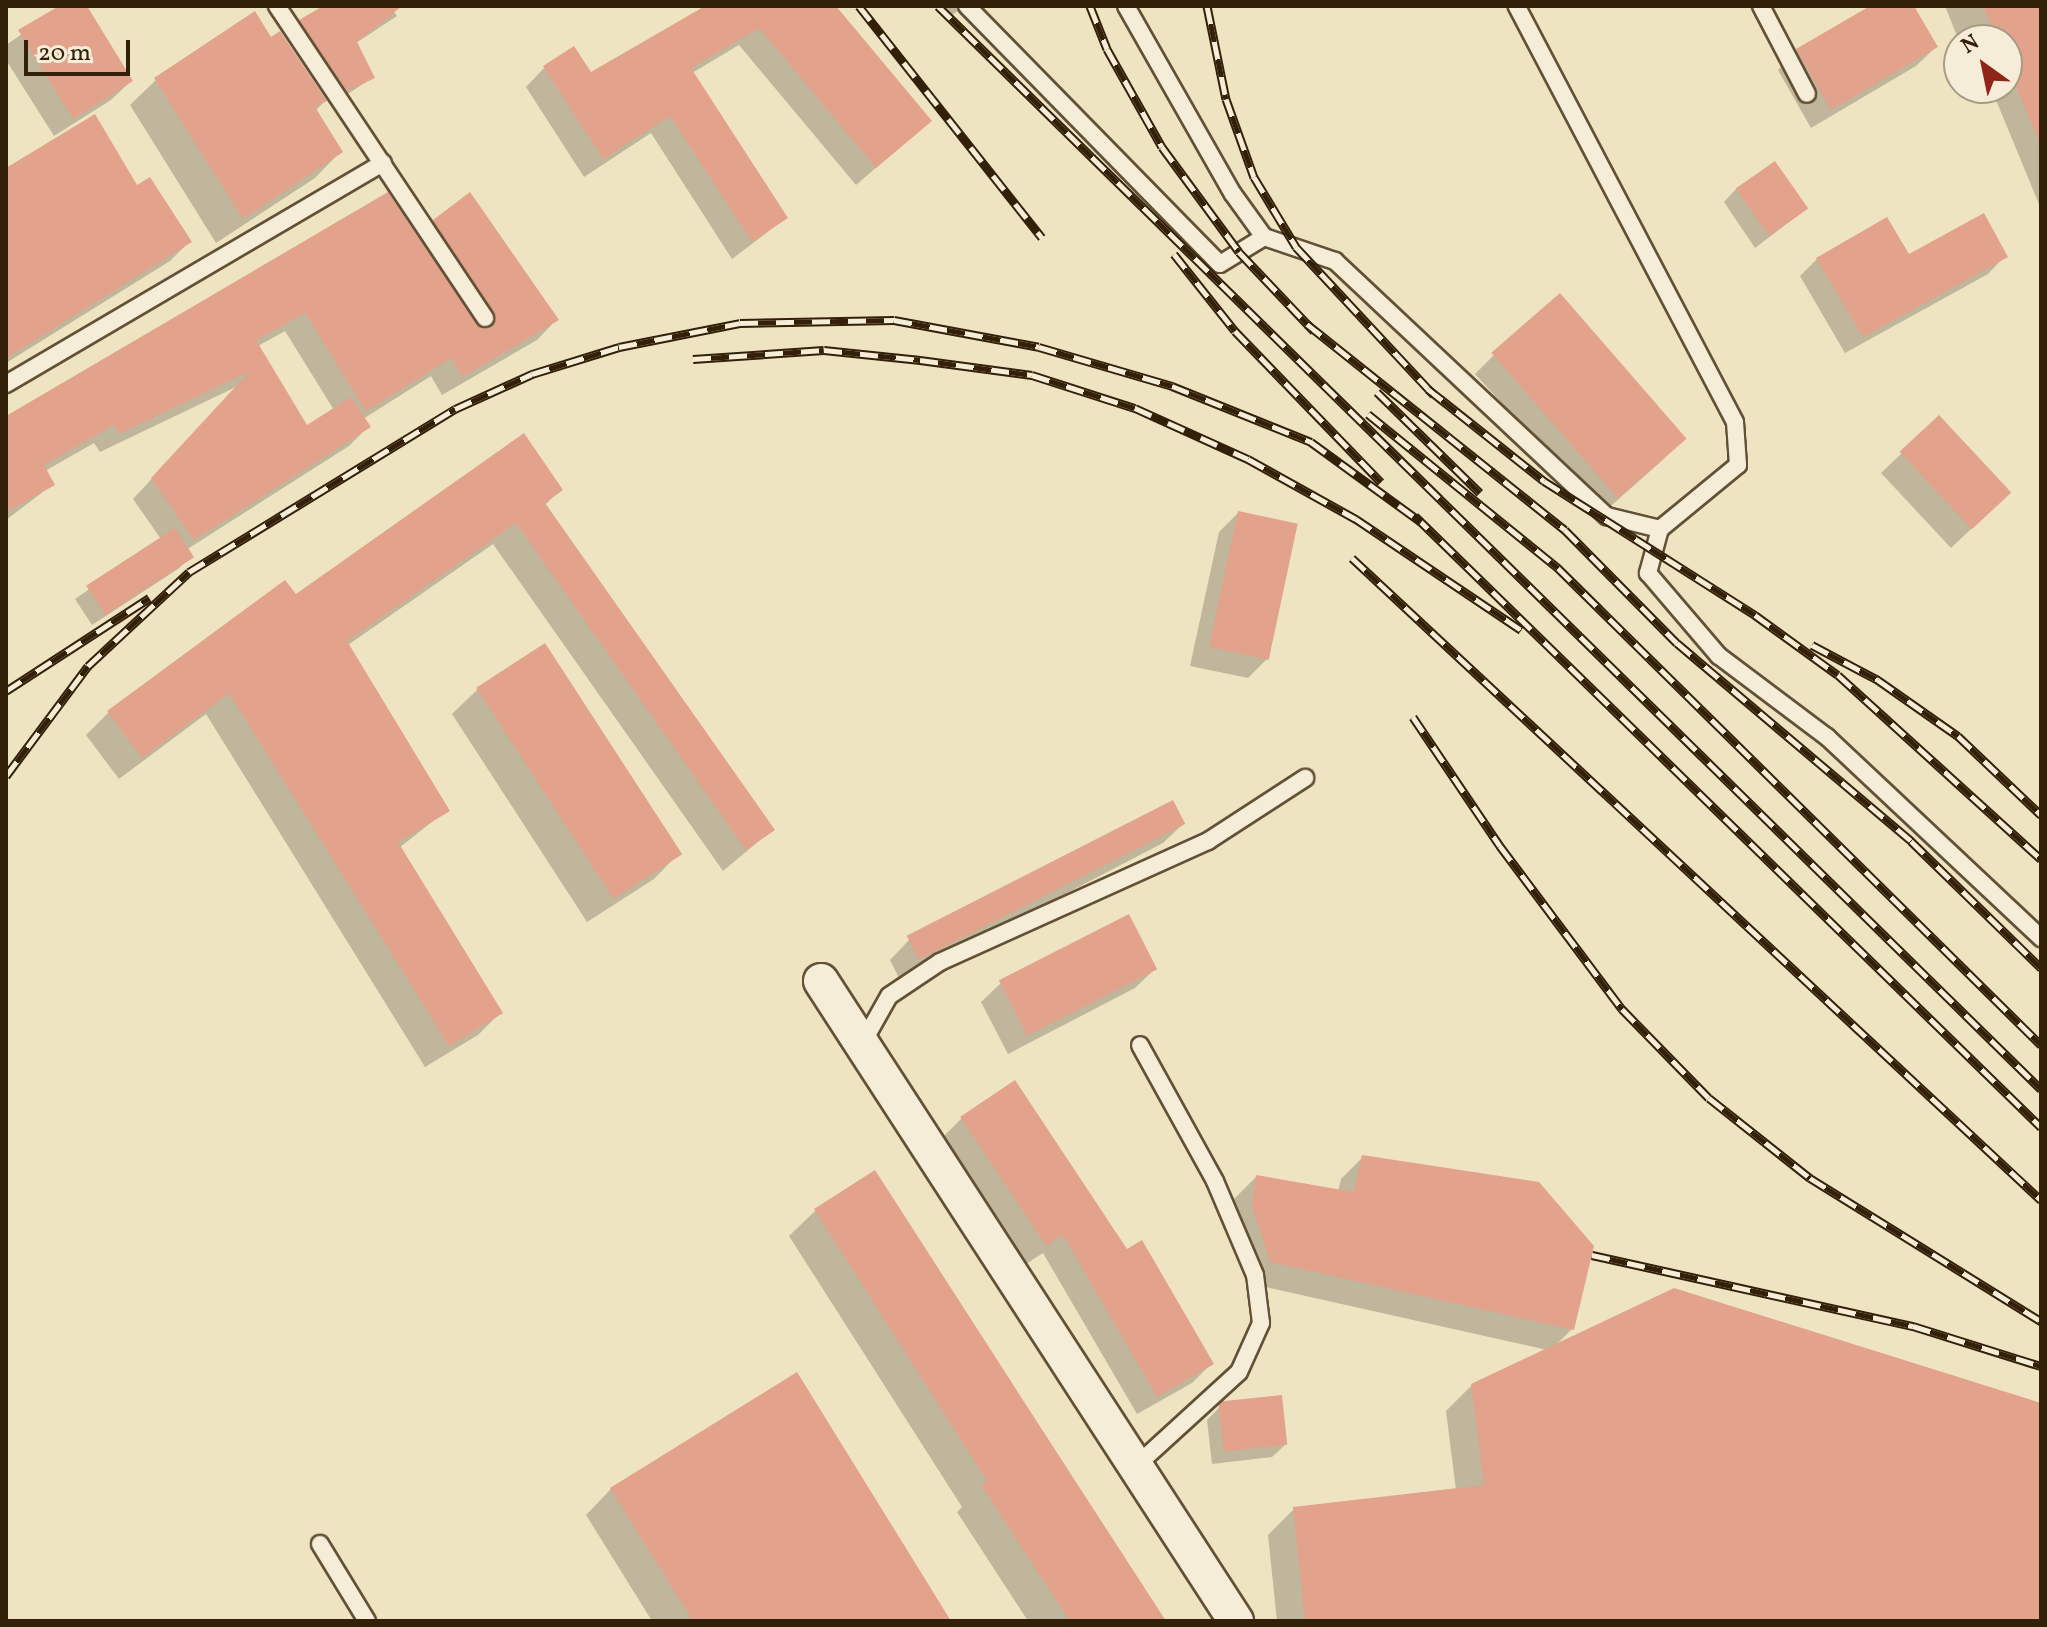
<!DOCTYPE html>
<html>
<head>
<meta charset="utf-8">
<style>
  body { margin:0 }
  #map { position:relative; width:2047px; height:1627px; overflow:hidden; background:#efe4c2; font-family:Vollkorn,serif }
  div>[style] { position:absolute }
  .shadow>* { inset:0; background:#0003 }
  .building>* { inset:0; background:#e2a28c; transform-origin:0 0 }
  .roads { filter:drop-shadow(2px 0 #625136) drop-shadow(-2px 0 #625136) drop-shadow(0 2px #625136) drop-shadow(0 -2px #625136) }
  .lane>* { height:16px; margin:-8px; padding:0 8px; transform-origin:8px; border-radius:8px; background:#f5edd7 }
  .street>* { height:34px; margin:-17px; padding:0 17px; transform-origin:17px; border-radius:17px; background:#f5edd7 }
  .rail>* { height:9px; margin-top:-4.5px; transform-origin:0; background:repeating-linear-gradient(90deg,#f5edd7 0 18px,#332008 0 36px); box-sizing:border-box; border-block:2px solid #332008 }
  span { translate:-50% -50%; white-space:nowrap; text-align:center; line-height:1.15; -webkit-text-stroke:6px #f5edd7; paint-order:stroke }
  .frame { position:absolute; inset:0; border:8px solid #332008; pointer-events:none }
  .north { position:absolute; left:1943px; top:24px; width:80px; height:80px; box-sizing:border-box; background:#f5edd7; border:2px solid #a79b84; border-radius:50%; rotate:327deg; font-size:22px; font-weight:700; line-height:32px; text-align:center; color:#332008 }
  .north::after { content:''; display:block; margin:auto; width:28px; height:36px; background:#8f2418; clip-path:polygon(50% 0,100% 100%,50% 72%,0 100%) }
  .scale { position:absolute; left:24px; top:40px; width:106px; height:36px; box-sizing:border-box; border:4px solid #332008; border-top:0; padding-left:10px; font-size:24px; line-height:28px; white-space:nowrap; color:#332008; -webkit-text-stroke:6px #f5edd7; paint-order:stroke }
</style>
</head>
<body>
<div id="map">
  <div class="shadow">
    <div style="clip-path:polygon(63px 6px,84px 6px,131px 81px,111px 100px,54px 136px,6px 60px,6px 45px)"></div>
    <div style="clip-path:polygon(327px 6px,390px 6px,397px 16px,356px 43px,372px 78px,334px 103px,288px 34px)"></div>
    <div style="clip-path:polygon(709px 6px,833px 6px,930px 121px,856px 185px,739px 45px,692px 73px,786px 218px,732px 259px,651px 133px,584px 177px,526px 87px,544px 68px,590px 75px)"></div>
    <div style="clip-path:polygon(938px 6px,966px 6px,952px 15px)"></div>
    <div style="clip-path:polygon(1874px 6px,1912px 6px,1936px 47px,1916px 66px,1811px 128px,1778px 70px,1797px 51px)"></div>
    <div style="clip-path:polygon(1945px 6px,2039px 6px,2041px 209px,1991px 88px,2007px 88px,2007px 40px,1971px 40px,1969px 34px,1959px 41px)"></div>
    <div style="clip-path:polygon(270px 39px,325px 101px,315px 111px,340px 152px,315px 178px,216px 243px,130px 105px,156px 80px)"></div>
    <div style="clip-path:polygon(6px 171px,137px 187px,189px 242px,170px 261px,6px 363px)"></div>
    <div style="clip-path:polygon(1736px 189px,1806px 209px,1755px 248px,1724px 202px)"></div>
    <div style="clip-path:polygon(evenodd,434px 221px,556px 320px,537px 340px,442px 395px,431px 376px,363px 419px,368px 427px,349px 446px,186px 550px,191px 557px,178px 569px,92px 625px,75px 599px,161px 539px,133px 499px,238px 386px,100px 452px,94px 443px,45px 471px,52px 485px,6px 520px,6px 418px,417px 238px,434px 221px,285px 331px,334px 410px,306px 428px,258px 346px,285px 331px)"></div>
    <div style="clip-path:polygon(2005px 256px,1988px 274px,1845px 353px,1800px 276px,1817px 259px)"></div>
    <div style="clip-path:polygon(1494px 355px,1666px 457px,1603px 513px,1475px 374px)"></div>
    <div style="clip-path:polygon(1939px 418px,1989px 512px,1951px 548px,1881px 473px)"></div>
    <div style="clip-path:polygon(561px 489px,544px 506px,772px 830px,723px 871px,493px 544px,348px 645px,447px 810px,399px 848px,500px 1013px,478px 1035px,425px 1067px,206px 714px,119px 779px,86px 735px,109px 712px,295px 596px)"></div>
    <div style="clip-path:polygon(1238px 513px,1267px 659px,1248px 678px,1190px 666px,1219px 532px)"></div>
    <div style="clip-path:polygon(478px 689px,679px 853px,654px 879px,587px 922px,452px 714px)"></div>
    <div style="clip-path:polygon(1183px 824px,1163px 843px,900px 980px,890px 960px,909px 940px)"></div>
    <div style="clip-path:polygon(1155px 969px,1135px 988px,1008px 1054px,981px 1002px,1001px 983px)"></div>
    <div style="clip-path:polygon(962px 1118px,1126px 1252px,1211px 1364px,1192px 1383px,1137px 1414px,1043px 1253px,1026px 1264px,942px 1138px)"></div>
    <div style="clip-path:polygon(1363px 1157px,1572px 1329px,1556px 1345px,2041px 1405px,2041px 1621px,1277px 1621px,1268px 1535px,1294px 1509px,1456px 1490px,1446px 1411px,1472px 1385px,1547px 1350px,1248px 1283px,1231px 1227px,1234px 1199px,1256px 1177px,1338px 1192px,1341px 1179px)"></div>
    <div style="clip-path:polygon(875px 1173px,1165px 1621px,1028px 1621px,957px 1512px,962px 1507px,789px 1236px,815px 1211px)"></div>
    <div style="clip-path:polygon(1220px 1407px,1285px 1445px,1272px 1457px,1212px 1464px,1207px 1420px)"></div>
    <div style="clip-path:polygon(611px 1489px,941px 1621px,652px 1621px,586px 1515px)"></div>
  </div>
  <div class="building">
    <div style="clip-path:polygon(59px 6px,87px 6px,133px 81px,73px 119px,18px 30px)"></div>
    <div style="clip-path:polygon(323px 6px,402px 6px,357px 42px,375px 78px,347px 91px,299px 20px)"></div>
    <div style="clip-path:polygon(705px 6px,836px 6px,932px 121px,876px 168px,759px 28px,691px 68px,788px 218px,752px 242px,670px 116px,603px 159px,543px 66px,574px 46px,591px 72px)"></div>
    <div style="clip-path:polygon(1870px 6px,1914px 6px,1938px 47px,1831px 110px,1796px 49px)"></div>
    <div style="clip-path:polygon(1983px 6px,2041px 6px,2041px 146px,2007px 65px,2007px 40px,1997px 40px)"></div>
    <div style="clip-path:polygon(255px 11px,271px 37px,280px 31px,327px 101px,315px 107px,343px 152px,243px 219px,154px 78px)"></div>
    <div style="clip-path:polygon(95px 114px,137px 185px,150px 177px,192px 242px,6px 358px,6px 168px)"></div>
    <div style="left:1775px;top:161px;width:58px;height:48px;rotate:55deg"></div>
    <div style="clip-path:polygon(388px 192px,479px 327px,492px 327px,494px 313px,433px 220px,470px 192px,559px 320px,462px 377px,451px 358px,366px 411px,305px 313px,256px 340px,307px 425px,351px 397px,371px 427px,194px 540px,151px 478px,250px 371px,119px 434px,114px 425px,44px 465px,55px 485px,6px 512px,6px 416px)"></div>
    <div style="clip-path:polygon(1984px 213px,2008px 257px,1863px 337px,1816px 258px,1887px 217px,1909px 254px)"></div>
    <div style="left:1560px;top:293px;width:193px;height:91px;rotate:49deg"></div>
    <div style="left:1939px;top:415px;width:106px;height:54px;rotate:47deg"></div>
    <div style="clip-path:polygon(524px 433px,563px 490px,545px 503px,775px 830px,746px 850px,516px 523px,347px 641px,450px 811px,398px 842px,503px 1013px,449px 1046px,229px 693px,142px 758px,107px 711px,285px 580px,296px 594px)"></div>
    <div style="left:1238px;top:511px;width:61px;height:139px;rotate:12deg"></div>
    <div style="left:175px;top:528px;width:35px;height:106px;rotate:57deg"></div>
    <div style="left:545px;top:643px;width:252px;height:82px;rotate:57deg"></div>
    <div style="left:1173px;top:800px;width:27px;height:299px;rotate:63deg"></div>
    <div style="left:1129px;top:914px;width:62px;height:146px;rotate:63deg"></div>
    <div style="clip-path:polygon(1015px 1080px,1127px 1249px,1142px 1240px,1214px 1364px,1157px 1397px,1063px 1235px,1046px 1246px,960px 1117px)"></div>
    <div style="clip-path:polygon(1362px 1155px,1539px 1182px,1594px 1246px,1574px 1330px,1270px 1262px,1252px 1205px,1256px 1175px,1354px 1192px)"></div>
    <div style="clip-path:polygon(875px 1170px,1041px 1428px,1166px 1621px,1070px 1621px,981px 1485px,987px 1481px,814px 1209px)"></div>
    <div style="clip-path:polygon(1674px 1288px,2041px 1403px,2041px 1621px,1305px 1621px,1293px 1507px,1484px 1485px,1471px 1384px)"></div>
    <div style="clip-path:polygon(797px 1372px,951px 1621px,693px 1621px,610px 1488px)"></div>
    <div style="left:1282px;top:1395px;width:50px;height:64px;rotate:84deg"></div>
  </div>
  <div class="roads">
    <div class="lane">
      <div style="left:277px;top:6px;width:375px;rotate:56.3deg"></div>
      <div style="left:967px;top:6px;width:361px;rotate:45.6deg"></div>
      <div style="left:1220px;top:264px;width:52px;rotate:-31.5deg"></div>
      <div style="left:1126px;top:6px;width:216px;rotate:60.4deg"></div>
      <div style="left:1233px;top:194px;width:53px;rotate:54.2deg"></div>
      <div style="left:1264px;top:237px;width:75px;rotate:18.7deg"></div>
      <div style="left:1335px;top:261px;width:373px;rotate:43.2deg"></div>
      <div style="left:1607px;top:516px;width:55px;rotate:13.8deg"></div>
      <div style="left:1660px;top:529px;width:101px;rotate:-39.4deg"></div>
      <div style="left:1738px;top:465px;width:43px;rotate:-94deg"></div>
      <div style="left:1735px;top:422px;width:470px;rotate:-117.7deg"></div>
      <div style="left:1761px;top:6px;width:99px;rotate:62.4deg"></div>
      <div style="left:6px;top:384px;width:437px;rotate:-30.4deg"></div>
      <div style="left:1660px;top:529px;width:46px;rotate:105.3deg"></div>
      <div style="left:1648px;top:573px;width:109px;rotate:49.5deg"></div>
      <div style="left:1719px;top:656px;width:135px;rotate:36.9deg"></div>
      <div style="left:1827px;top:737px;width:294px;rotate:43.2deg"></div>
      <div style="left:862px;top:1044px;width:55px;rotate:-60.6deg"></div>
      <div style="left:889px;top:996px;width:61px;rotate:-33.7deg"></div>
      <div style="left:940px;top:962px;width:294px;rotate:-24.3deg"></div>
      <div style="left:1208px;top:841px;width:116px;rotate:-33deg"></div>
      <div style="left:1136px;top:1466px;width:139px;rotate:-42.4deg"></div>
      <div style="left:1239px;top:1372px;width:54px;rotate:-65.8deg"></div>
      <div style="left:1261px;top:1323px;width:48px;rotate:-97.1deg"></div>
      <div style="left:1255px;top:1275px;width:102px;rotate:-113.1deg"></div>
      <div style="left:1215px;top:1181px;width:155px;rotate:-118.9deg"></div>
      <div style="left:320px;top:1544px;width:90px;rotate:58.6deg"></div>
    </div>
    <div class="street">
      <div style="left:821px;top:981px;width:763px;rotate:57.04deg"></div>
    </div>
  </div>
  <div class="rail">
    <div style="left:859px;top:6px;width:295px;rotate:51.7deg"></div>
    <div style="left:938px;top:6px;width:1546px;rotate:44.48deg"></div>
    <div style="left:1090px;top:6px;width:46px;rotate:68.4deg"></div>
    <div style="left:1107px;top:49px;width:112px;rotate:60.7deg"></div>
    <div style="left:1162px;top:147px;width:130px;rotate:53.7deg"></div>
    <div style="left:1239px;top:252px;width:109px;rotate:46.5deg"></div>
    <div style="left:1207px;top:6px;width:95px;rotate:78.5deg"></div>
    <div style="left:1226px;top:99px;width:83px;rotate:70.3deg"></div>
    <div style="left:1254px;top:177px;width:82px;rotate:59deg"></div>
    <div style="left:1296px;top:247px;width:202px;rotate:47deg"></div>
    <div style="left:1174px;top:254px;width:98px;rotate:51.6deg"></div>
    <div style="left:1235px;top:331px;width:210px;rotate:46deg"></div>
    <div style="left:1307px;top:324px;width:330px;rotate:38.6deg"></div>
    <div style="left:1565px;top:530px;width:159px;rotate:45.3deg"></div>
    <div style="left:1677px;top:643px;width:307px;rotate:40.2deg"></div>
    <div style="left:1911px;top:841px;width:182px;rotate:44.3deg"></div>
    <div style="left:693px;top:359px;width:131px;rotate:-3.9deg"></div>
    <div style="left:824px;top:350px;width:97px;rotate:5.9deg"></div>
    <div style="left:920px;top:360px;width:113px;rotate:7.6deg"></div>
    <div style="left:1032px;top:375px;width:108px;rotate:17.8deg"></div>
    <div style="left:1135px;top:408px;width:124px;rotate:24.3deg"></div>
    <div style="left:1248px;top:459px;width:124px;rotate:29.1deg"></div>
    <div style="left:1356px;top:519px;width:199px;rotate:33.9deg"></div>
    <div style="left:1428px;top:389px;width:148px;rotate:38.4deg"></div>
    <div style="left:1544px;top:481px;width:250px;rotate:32.4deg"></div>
    <div style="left:1755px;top:615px;width:102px;rotate:35.9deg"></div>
    <div style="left:1838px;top:675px;width:274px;rotate:42.2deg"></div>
    <div style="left:1377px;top:392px;width:144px;rotate:44.4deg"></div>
    <div style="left:1368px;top:414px;width:245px;rotate:39deg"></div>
    <div style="left:1558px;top:568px;width:679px;rotate:44.64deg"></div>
    <div style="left:1415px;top:516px;width:875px;rotate:44.31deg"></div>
    <div style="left:1352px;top:558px;width:942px;rotate:42.98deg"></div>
    <div style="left:1812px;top:645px;width:75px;rotate:27.9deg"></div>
    <div style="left:1878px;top:680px;width:98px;rotate:35deg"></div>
    <div style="left:1958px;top:736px;width:115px;rotate:43.6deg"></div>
    <div style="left:6px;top:691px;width:171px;rotate:-33deg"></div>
    <div style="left:1413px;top:717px;width:156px;rotate:56deg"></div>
    <div style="left:1500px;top:846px;width:204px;rotate:53.2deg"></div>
    <div style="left:1622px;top:1009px;width:124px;rotate:45.7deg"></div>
    <div style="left:1709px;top:1098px;width:129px;rotate:38.4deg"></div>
    <div style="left:1810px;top:1178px;width:272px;rotate:31.8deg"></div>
    <div style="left:6px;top:776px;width:137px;rotate:-53.3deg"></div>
    <div style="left:88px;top:666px;width:138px;rotate:-42.9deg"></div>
    <div style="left:189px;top:572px;width:312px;rotate:-31.5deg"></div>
    <div style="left:455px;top:409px;width:85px;rotate:-24.4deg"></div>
    <div style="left:532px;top:374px;width:91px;rotate:-17.2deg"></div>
    <div style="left:619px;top:347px;width:123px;rotate:-11.2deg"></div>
    <div style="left:740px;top:323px;width:154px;rotate:-1.1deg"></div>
    <div style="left:894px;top:320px;width:147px;rotate:10.5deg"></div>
    <div style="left:1039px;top:347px;width:139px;rotate:16.3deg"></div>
    <div style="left:1172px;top:386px;width:150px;rotate:21.9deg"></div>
    <div style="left:1311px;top:442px;width:136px;rotate:36deg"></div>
    <div style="left:1592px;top:1255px;width:329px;rotate:12.5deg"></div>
    <div style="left:1913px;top:1326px;width:134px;rotate:17.4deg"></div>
  </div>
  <div class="frame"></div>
  <div class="north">N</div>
  <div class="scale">20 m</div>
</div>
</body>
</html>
